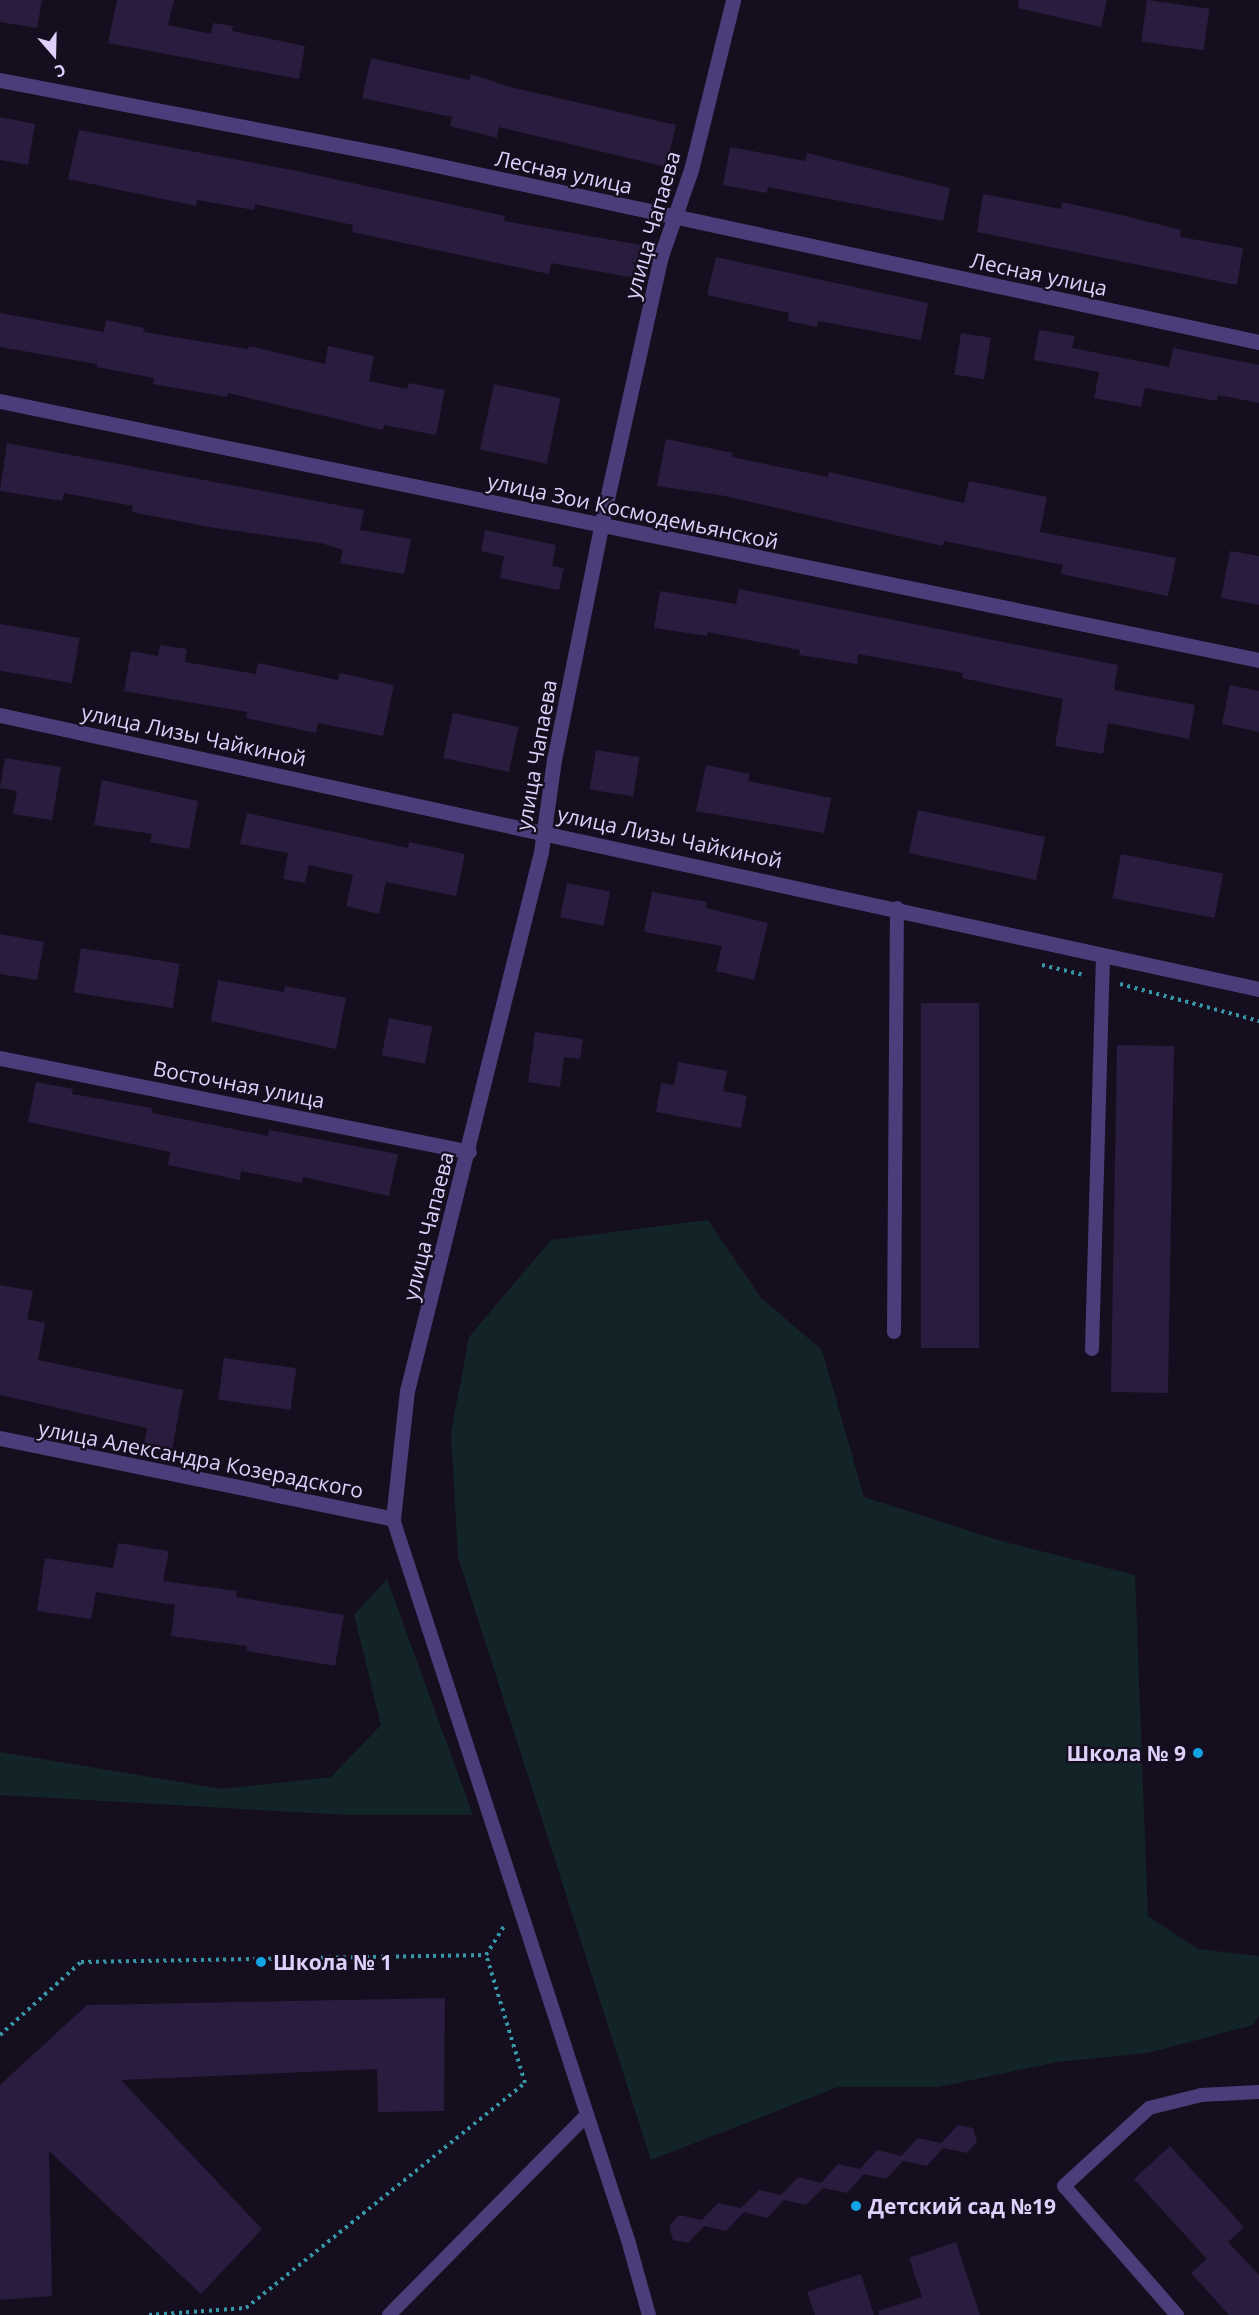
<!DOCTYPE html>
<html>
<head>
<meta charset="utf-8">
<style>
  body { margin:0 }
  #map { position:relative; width:1259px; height:2315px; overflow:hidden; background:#150e1f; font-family:"Open Sans",sans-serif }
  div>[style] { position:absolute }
  .green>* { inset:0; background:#122428 }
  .building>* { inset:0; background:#2a1c3e; transform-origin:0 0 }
  .path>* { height:4px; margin-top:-2px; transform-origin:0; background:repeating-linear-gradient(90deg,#3797a8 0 3px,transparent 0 7.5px) }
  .lane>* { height:14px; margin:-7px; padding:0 7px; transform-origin:7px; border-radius:7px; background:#4c3d7a }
  .street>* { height:15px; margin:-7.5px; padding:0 7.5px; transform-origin:7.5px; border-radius:7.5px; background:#4c3d7a }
  .dots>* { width:16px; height:16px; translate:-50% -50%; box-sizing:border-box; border:3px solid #150e1f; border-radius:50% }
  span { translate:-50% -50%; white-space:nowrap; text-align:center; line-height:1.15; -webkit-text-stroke:4.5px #150e1f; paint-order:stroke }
  .street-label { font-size:21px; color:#ded0fb }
  .poi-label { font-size:21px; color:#ded0fb; font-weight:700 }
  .right { translate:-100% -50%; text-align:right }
  .left { translate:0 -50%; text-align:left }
  .north { position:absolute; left:24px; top:24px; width:60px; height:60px; -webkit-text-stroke:4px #150e1f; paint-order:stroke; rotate:160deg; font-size:16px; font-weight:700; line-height:24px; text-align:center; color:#ded0fb }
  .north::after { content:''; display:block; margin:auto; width:21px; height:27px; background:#ded0fb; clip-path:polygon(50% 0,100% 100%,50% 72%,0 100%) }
</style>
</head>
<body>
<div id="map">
  <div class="green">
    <div style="clip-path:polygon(708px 1220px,761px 1298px,822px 1350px,864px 1497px,1001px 1541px,1135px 1575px,1148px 1916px,1198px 1949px,1259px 1956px,1259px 2016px,1253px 2025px,1148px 2053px,1057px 2062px,938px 2087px,838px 2087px,651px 2160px,458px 1557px,451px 1433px,469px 1337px,551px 1240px)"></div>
    <div style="clip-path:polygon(387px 1579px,473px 1815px,347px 1815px,0 1795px,0 1752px,222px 1789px,331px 1777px,381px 1725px,354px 1615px)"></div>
  </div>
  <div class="building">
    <div style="clip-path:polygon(0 0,42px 0,37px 28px,0 22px)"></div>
    <div style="clip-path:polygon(117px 0,174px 0,168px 25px,211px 34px,213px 23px,233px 26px,232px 31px,305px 46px,299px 79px,108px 43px)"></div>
    <div style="clip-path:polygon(1019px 0,1107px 0,1101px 27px,1018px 8px)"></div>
    <div style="left:1147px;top:0;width:63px;height:42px;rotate:8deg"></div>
    <div style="clip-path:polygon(371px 58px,469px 80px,471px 74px,510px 87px,676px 125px,666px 167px,499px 127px,497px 138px,450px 126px,452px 117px,362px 98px)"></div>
    <div style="clip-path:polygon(0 117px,35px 124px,28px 165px,0 160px)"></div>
    <div style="clip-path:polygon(79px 130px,297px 171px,505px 216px,504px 221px,641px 245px,636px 278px,551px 263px,549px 274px,352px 232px,353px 225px,255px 204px,254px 210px,197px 200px,196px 206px,68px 179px)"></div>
    <div style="clip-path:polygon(730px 147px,805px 161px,807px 153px,950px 188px,943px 221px,768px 187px,767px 193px,723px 185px)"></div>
    <div style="clip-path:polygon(983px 194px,1061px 209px,1062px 202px,1117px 214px,1181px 230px,1180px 237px,1243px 248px,1237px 285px,977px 232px)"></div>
    <div style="clip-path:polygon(716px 257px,928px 303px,921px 340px,818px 321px,817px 327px,788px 321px,789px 313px,707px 295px)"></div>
    <div style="clip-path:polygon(0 313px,104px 332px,106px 320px,144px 328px,143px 332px,248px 349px,249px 346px,325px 364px,328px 346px,374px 356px,369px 381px,407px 389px,409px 383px,445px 390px,436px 435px,384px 425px,383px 430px,228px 393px,227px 397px,153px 384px,154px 378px,97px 367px,97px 364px,0 347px)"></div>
    <div style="clip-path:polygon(1039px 330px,1075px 336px,1072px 348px,1169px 367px,1173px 348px,1259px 365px,1259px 403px,1218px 395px,1217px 401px,1145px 388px,1141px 407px,1094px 398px,1099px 372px,1034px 360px)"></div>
    <div style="left:961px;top:333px;width:30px;height:42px;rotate:9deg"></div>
    <div style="left:494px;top:384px;width:68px;height:67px;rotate:12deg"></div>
    <div style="clip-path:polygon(666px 439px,733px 453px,732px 457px,828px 477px,829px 472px,964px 503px,969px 481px,1047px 497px,1040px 532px,1176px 558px,1168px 596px,1061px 574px,1063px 565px,944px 541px,943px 546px,725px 496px,657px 486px)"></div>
    <div style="clip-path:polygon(7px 443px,364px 510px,360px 530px,411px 539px,404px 574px,340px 563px,343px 550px,321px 543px,209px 527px,132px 512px,133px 506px,64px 493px,62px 501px,0 491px)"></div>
    <div style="clip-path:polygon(485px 530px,556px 545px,552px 566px,564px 568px,559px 590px,500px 578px,504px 556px,481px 551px)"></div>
    <div style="clip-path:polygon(1230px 551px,1259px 556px,1259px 605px,1221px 598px)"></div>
    <div style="clip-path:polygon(739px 589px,1118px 665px,1114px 690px,1195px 705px,1189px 739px,1108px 723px,1103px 754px,1055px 746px,1063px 699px,962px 678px,963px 673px,858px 654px,857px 664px,799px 655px,800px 650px,708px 632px,707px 636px,654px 628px,660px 591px,736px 604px)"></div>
    <div style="left:0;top:624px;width:81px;height:46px;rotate:10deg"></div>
    <div style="clip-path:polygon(160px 645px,187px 649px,185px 662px,256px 674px,258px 663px,338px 680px,340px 673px,394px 685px,383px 736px,318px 723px,316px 733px,246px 718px,247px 712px,124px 691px,131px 651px,158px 656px)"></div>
    <div style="clip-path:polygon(1230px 685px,1259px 691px,1259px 732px,1222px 724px)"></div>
    <div style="left:453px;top:713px;width:67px;height:46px;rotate:12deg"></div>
    <div style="left:596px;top:750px;width:44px;height:40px;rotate:9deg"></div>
    <div style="clip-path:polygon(5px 758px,61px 767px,52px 820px,13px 814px,17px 791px,0 788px)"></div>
    <div style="clip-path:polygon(706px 765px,750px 774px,748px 781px,831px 798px,824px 833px,696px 811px)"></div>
    <div style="clip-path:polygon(102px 780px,198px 801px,189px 849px,150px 842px,152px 834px,94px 825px)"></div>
    <div style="left:918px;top:810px;width:130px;height:44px;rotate:12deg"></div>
    <div style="clip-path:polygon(247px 813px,408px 848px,409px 842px,465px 854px,456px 896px,386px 882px,379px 914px,346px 906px,353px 875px,309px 865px,305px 883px,283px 879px,288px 853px,240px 844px)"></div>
    <div style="left:1121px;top:854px;width:104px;height:45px;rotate:11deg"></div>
    <div style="left:567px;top:883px;width:44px;height:35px;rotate:11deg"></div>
    <div style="clip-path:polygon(652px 892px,707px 902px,706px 908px,768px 923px,754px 980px,716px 971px,722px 946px,644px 932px)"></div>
    <div style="clip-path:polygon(0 934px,44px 942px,37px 980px,0 974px)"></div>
    <div style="left:81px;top:948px;width:100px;height:45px;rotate:9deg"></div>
    <div style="clip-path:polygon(218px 980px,284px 992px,285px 986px,346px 998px,336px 1049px,211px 1021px)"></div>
    <div style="left:921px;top:1003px;width:58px;height:345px"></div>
    <div style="left:389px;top:1018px;width:44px;height:38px;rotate:11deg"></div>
    <div style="clip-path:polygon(535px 1032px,583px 1039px,580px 1059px,564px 1057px,560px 1087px,528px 1082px)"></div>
    <div style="left:1117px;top:1045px;width:57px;height:347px;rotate:1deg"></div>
    <div style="clip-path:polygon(678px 1062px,727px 1071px,723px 1091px,747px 1096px,741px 1128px,656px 1112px,661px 1083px,674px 1085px)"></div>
    <div style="clip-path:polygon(36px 1082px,73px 1089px,72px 1094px,152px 1108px,152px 1113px,268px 1136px,269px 1130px,398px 1154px,389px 1196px,303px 1177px,302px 1183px,241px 1171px,240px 1180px,168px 1165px,170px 1152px,28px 1122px)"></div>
    <div style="clip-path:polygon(0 1285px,33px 1291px,27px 1319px,45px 1323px,38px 1360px,183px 1390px,172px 1450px,144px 1444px,147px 1428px,0 1395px)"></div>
    <div style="left:224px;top:1358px;width:73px;height:42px;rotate:8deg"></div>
    <div style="clip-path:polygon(118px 1543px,169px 1551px,163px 1581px,237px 1591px,236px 1597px,344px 1615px,335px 1666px,246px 1651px,247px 1646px,171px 1636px,175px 1605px,96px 1592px,91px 1619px,37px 1611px,45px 1558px,113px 1568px)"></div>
    <div style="clip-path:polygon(445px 1998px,444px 2111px,378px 2112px,377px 2069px,121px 2080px,262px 2229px,201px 2294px,49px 2151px,52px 2296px,0 2300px,0 2085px,87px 2005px)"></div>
    <div style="clip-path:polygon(958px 2125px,973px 2128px,977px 2142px,967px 2153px,943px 2148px,927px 2166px,903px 2161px,886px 2179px,864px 2174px,847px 2193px,823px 2188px,806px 2205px,784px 2200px,767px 2218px,744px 2212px,726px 2231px,704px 2226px,688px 2243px,673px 2240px,669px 2226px,679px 2215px,702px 2220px,718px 2203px,741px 2208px,759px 2190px,781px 2195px,798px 2177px,821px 2183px,838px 2164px,860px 2169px,877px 2150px,901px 2156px,918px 2138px,941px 2143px)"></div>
    <div style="clip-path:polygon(1170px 2146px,1244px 2227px,1228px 2242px,1259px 2275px,1259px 2315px,1229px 2315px,1191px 2273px,1207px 2259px,1134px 2179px)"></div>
    <div style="clip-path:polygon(956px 2242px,980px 2315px,879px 2315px,878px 2311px,922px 2297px,909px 2258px)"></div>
    <div style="clip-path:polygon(861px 2274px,874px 2315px,815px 2315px,807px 2292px)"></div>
  </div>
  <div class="path">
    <div style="left:1042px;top:965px;width:43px;rotate:13.4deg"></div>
    <div style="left:1120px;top:984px;width:144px;rotate:14.9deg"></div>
    <div style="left:0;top:2035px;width:109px;rotate:-42deg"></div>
    <div style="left:81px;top:1962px;width:405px;rotate:-1deg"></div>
    <div style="left:149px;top:2315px;width:97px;rotate:-4.1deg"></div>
    <div style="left:246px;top:2308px;width:358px;rotate:-38.9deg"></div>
    <div style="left:525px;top:2083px;width:134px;rotate:-106.9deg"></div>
    <div style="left:486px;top:1955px;width:36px;rotate:-58deg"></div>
  </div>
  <div class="lane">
    <div style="left:894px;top:1332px;width:424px;rotate:-89.6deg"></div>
    <div style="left:1092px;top:1349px;width:393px;rotate:-88.4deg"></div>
    <div style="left:393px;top:1519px;width:758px;rotate:71.95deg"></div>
    <div style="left:628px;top:2240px;width:78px;rotate:74.4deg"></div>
    <div style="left:389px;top:2315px;width:281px;rotate:-45.3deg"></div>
    <div style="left:1177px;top:2315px;width:171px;rotate:-131.2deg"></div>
    <div style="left:1064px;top:2186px;width:115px;rotate:-42.5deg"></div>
    <div style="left:1149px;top:2108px;width:54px;rotate:-14deg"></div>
    <div style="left:1201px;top:2095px;width:58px;rotate:-3deg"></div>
  </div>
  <div class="street">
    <div style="left:0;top:80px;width:401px;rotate:10.9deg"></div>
    <div style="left:394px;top:156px;width:885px;rotate:12.14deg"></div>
    <div style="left:0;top:401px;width:1285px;rotate:11.62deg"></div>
    <div style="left:0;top:715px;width:1288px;rotate:12.28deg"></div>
    <div style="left:0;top:1058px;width:478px;rotate:11.3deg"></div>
    <div style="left:0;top:1438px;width:401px;rotate:11.6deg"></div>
    <div style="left:393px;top:1519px;width:129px;rotate:-83.8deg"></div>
    <div style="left:407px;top:1391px;width:555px;rotate:-76.04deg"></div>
    <div style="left:541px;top:852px;width:93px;rotate:-82deg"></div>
    <div style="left:554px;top:760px;width:239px;rotate:-78.6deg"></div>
    <div style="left:601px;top:526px;width:277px;rotate:-77.5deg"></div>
    <div style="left:661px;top:256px;width:91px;rotate:-70.8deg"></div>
    <div style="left:691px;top:170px;width:175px;rotate:-76.1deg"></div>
  </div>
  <div class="dots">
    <div style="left:1198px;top:1753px;background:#12a3e5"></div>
    <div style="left:261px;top:1962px;background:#12a3e5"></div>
    <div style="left:856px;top:2206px;background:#12a3e5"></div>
  </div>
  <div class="street-label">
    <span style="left:564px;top:172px;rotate:12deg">Лесная улица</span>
    <span style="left:652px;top:225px;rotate:-74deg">улица Чапаева</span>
    <span style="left:1039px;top:274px;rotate:12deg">Лесная улица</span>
    <span style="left:633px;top:511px;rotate:12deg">улица Зои Космодемьянской</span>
    <span style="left:194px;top:735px;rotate:12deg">улица Лизы Чайкиной</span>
    <span style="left:536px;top:755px;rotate:-80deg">улица Чапаева</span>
    <span style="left:670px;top:837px;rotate:12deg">улица Лизы Чайкиной</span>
    <span style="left:239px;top:1084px;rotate:11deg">Восточная улица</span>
    <span style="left:428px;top:1226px;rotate:-76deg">улица Чапаева</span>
    <span style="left:201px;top:1459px;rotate:11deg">улица Александра Козерадского</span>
  </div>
  <div class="poi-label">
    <span class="right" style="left:1186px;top:1753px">Школа № 9</span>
    <span class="left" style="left:273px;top:1962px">Школа № 1</span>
    <span class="left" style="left:868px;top:2206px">Детский сад №19</span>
  </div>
  <div class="north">С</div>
</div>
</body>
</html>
